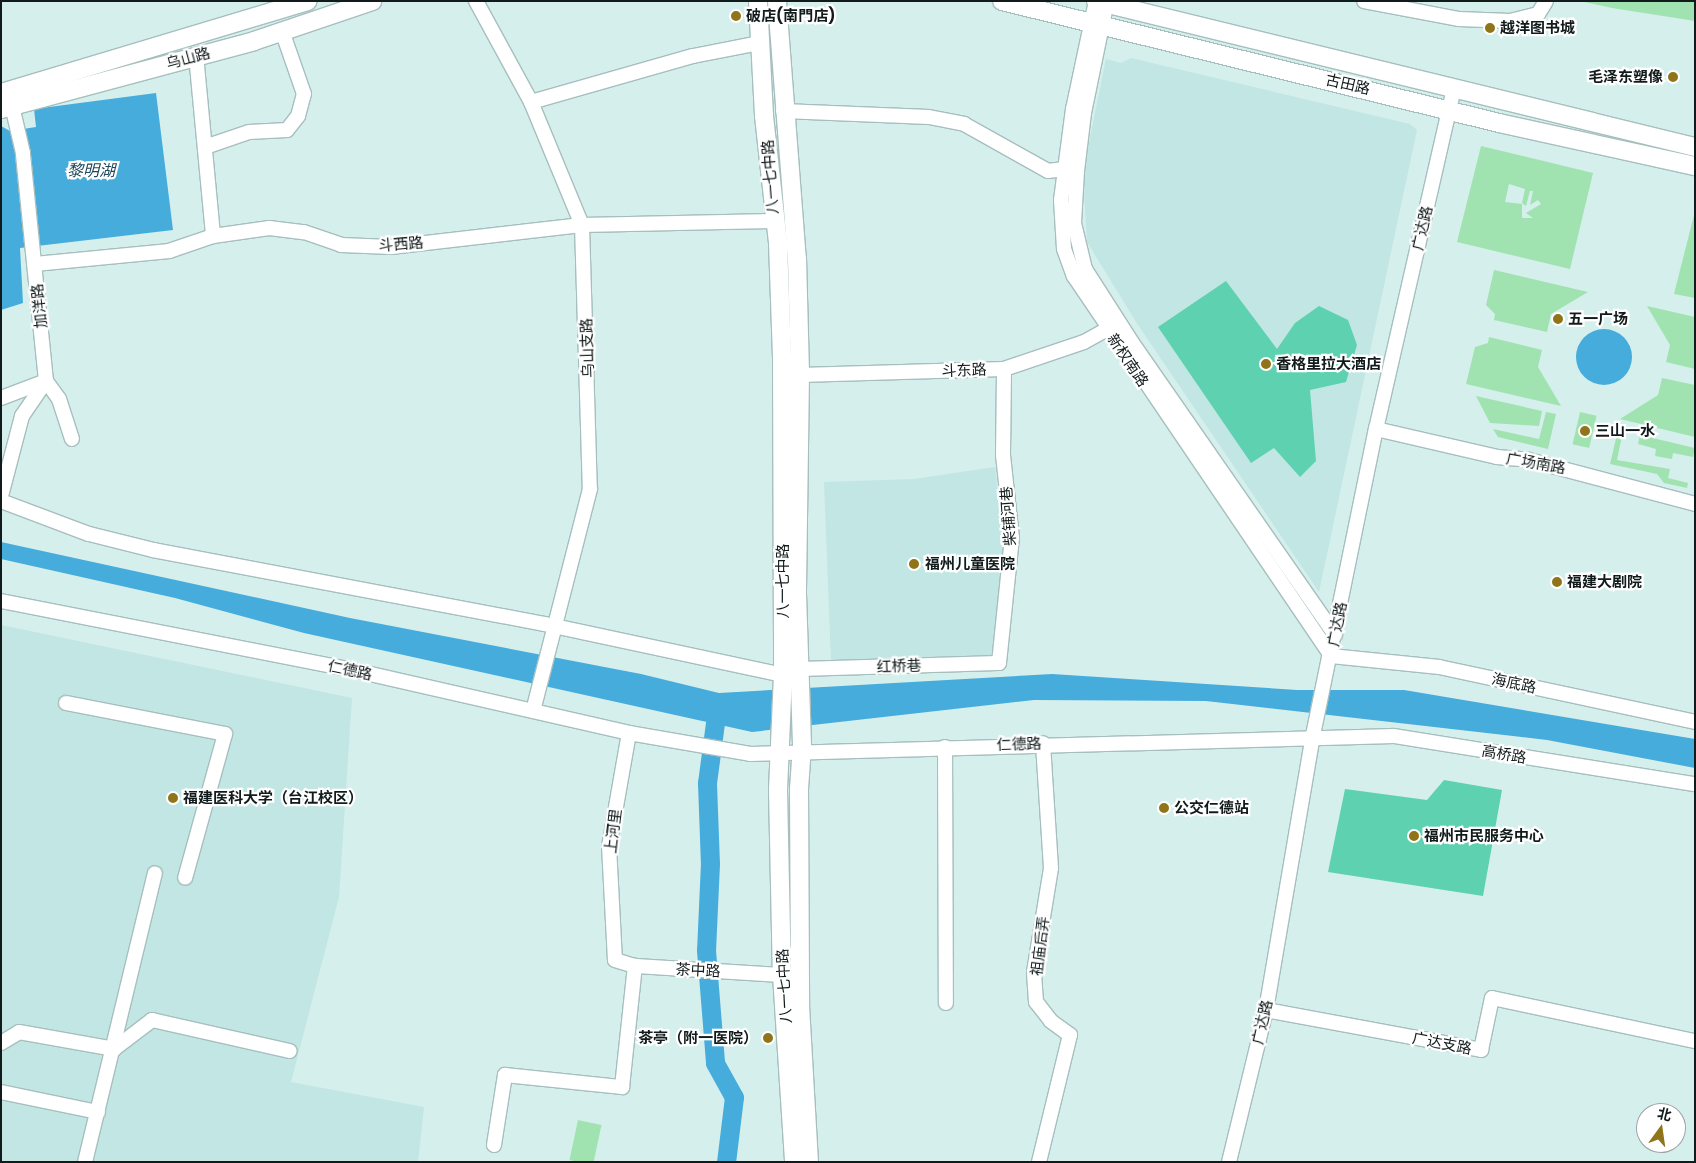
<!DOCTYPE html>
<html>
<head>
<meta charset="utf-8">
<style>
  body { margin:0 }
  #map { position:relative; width:1696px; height:1163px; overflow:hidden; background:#d5efed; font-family:Poppins,"Noto Sans SC",sans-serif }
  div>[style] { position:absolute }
  .built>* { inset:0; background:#c1e6e4 }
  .green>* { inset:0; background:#a0e3b0; transform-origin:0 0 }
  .water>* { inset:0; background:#46acdc }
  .round { border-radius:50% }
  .river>* { height:19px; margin:-9.5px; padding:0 9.5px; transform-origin:9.5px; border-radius:9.5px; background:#46acdc }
  .building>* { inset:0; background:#5dd1b0 }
  .roads { filter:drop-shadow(1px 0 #a6bfbe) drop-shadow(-1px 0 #a6bfbe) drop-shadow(0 1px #a6bfbe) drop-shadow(0 -1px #a6bfbe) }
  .minor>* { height:14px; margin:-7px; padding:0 7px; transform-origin:7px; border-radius:7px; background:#fff }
  .major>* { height:18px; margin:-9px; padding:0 9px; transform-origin:9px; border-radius:9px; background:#fff }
  .dots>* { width:14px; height:14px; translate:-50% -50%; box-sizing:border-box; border:2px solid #fff; border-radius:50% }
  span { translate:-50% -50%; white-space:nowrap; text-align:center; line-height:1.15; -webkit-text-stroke:4.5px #fff; paint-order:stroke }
  .poi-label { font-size:15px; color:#121b1b; font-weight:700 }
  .left { translate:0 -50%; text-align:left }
  .right { translate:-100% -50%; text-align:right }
  .street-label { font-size:15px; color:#121b1b }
  .water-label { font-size:16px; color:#1c475c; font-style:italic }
  .frame { position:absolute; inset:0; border:2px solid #121b1b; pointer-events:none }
  .north { position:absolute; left:1636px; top:1103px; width:50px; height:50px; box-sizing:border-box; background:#fff; border:1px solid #a0a4a4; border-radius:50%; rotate:14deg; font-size:14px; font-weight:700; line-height:20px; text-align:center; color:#121b1b }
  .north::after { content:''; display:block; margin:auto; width:18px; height:22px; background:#8f7419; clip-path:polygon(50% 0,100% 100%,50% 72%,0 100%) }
</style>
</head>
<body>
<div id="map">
  <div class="built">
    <div style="clip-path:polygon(1131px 58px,1410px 124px,1417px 130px,1319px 592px,1136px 322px,1087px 242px,1083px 172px,1106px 59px,1121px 63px)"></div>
    <div style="clip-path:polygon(995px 467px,1004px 548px,996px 655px,831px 661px,824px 482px,914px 479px)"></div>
    <div style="clip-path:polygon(1px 625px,352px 698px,339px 897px,291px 1082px,424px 1107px,418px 1162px,1px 1162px)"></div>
  </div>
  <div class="green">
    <div style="clip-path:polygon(1580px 1px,1695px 1px,1695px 21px,1612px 8px)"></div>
    <div style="clip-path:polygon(evenodd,1481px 146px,1593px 173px,1570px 269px,1457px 242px,1481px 146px,1509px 184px,1525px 189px,1522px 203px,1526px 206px,1530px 191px,1533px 191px,1530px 205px,1538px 200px,1541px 204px,1526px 213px,1533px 218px,1522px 218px,1522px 204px,1505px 202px,1509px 184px)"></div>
    <div style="clip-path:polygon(1695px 211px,1695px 298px,1674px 294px)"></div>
    <div style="clip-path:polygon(1494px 270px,1507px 273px,1588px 292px,1551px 314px,1547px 332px,1494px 320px,1495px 314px,1486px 305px)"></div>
    <div style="clip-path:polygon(1647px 306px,1695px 317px,1695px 369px,1666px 362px,1670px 345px)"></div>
    <div style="clip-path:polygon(1489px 337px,1542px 350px,1538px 367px,1561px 406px,1466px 384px,1475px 347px,1488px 343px)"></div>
    <div style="clip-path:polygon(1662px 378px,1695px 385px,1695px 437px,1620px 419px,1658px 395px)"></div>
    <div style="clip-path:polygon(1476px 396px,1542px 411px,1539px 426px,1490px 423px)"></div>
    <div style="clip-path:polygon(1546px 412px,1556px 414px,1548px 449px,1498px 437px,1493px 429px,1539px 439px)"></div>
    <div style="left:1580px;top:412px;width:17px;height:33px;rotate:13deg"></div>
    <div style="clip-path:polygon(1618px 430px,1623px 431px,1617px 460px,1670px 469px,1668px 478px,1688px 483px,1687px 488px,1664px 483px,1657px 474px,1610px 464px)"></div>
    <div style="clip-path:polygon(1640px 435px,1695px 448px,1693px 457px,1673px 453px,1672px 459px,1655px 456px,1656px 449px,1638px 444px)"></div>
    <div style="left:578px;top:1120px;width:24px;height:41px;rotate:12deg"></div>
  </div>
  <div class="water">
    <div style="clip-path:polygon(156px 93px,173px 230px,20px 248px,23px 303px,1px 310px,1px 126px,10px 131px,36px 127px,34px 109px)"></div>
    <div class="round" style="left:1576px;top:329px;width:56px;height:56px"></div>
    <div style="clip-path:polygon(1px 542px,350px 618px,641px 674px,719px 693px,1052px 674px,1297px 690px,1404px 690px,1695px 739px,1695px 768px,1547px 740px,1206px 701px,1034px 700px,752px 732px,304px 633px,175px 598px,1px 559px)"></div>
  </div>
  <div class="river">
    <div style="left:717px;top:708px;width:76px;rotate:97.6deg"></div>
    <div style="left:707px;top:783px;width:80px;rotate:87.9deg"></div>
    <div style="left:710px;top:863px;width:87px;rotate:92.6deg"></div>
    <div style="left:706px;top:950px;width:113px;rotate:85.4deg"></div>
    <div style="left:715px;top:1063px;width:39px;rotate:61deg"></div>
    <div style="left:734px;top:1097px;width:65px;rotate:97deg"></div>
  </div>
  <div class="building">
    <div style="clip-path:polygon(1226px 281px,1277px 349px,1295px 323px,1319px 306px,1348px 320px,1357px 345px,1346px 382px,1310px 390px,1316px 461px,1300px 477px,1274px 448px,1251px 463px,1158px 327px)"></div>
    <div style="clip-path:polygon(1444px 780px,1502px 790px,1483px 896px,1328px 872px,1345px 789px,1427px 800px)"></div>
  </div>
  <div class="roads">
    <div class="minor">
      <div style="left:476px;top:1px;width:115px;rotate:61.4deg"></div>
      <div style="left:531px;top:102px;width:133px;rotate:67.5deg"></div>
      <div style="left:582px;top:225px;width:264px;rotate:88.3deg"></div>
      <div style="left:590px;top:489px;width:229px;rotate:104.4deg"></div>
      <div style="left:1096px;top:1px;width:110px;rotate:102deg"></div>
      <div style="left:1073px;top:109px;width:92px;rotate:97.5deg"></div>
      <div style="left:1061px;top:200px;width:49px;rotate:86.5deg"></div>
      <div style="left:1064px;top:249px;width:29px;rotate:70deg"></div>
      <div style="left:1074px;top:276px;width:459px;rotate:55.9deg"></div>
      <div style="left:1331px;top:656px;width:109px;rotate:5.8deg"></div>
      <div style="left:1439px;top:667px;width:262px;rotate:12.1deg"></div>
      <div style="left:1107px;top:1px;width:114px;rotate:101.6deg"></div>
      <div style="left:1084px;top:113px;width:58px;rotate:96.9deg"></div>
      <div style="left:1077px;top:171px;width:52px;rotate:93.3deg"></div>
      <div style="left:1074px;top:223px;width:47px;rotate:76.6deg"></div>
      <div style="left:1085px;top:269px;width:89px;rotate:57.4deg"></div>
      <div style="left:1133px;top:344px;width:354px;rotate:55.2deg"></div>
      <div style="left:1364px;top:1px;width:97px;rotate:10.7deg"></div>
      <div style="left:1459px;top:19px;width:51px;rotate:2.2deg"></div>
      <div style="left:1510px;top:21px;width:29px;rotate:-14deg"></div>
      <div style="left:1538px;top:14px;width:15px;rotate:-58deg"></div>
      <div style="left:196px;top:55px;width:182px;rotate:84.6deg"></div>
      <div style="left:531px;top:102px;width:168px;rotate:-15.9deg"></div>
      <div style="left:693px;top:56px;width:67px;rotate:-11.1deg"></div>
      <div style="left:783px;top:111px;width:146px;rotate:2.4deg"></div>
      <div style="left:929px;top:117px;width:36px;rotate:11deg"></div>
      <div style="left:964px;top:124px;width:96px;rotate:29.2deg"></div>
      <div style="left:1048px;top:171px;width:16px;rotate:-7deg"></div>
      <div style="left:205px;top:147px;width:46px;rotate:-18.8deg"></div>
      <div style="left:249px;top:132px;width:38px;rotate:-3deg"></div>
      <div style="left:287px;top:130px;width:18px;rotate:-52deg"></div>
      <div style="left:298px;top:116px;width:23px;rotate:-75deg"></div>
      <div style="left:304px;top:94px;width:67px;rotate:-109.2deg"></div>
      <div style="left:35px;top:264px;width:135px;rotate:-5.5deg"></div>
      <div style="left:169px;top:251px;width:46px;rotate:-18.8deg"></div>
      <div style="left:213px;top:236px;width:57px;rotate:-8.1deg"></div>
      <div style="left:269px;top:228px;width:35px;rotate:7deg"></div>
      <div style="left:304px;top:232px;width:39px;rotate:19deg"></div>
      <div style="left:341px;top:245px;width:50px;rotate:2.3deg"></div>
      <div style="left:391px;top:247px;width:192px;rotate:-6.6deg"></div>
      <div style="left:582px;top:225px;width:190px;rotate:-1.2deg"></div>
      <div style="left:800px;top:375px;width:204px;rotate:-1.7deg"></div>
      <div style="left:1004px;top:369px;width:84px;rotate:-18.6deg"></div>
      <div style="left:1084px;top:342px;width:33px;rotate:-29deg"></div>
      <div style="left:1px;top:398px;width:48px;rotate:-20.7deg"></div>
      <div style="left:46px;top:381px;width:22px;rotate:54deg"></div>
      <div style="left:59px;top:399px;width:42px;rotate:72deg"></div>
      <div style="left:1376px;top:429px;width:124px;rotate:13deg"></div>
      <div style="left:1497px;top:457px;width:32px;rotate:5deg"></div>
      <div style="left:1529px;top:460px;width:172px;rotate:14.8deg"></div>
      <div style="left:1px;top:496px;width:83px;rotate:-75.3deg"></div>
      <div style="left:22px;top:416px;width:42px;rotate:-55.6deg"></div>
      <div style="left:46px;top:381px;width:229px;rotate:-95.8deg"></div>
      <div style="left:23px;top:153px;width:57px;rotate:-103.1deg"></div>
      <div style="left:1px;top:501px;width:94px;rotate:20.6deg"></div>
      <div style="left:89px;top:534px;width:66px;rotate:14deg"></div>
      <div style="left:153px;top:550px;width:399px;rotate:10.7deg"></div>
      <div style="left:545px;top:624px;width:243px;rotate:12.1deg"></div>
      <div style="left:1px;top:601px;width:354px;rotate:11.1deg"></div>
      <div style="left:348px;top:669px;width:288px;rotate:12.8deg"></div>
      <div style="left:629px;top:733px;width:123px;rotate:9.8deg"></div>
      <div style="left:750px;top:754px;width:644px;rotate:-1.6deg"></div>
      <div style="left:1394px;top:736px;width:305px;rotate:9.1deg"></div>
      <div style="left:799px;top:669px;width:200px;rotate:-1.7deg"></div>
      <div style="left:999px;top:663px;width:126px;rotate:-84.1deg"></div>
      <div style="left:1012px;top:538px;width:83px;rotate:-96.2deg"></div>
      <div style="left:1003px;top:455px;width:86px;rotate:-89.3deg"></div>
      <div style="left:66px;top:703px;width:162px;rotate:11deg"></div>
      <div style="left:225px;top:734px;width:149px;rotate:105.5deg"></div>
      <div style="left:629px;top:733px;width:115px;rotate:100deg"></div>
      <div style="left:609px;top:846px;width:114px;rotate:87deg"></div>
      <div style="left:615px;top:960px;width:21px;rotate:17deg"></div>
      <div style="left:635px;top:966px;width:147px;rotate:3.5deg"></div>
      <div style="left:945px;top:747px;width:256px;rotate:89.8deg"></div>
      <div style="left:1266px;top:1010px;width:219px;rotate:10.5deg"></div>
      <div style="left:1481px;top:1050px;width:53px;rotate:-78.1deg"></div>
      <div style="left:1492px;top:998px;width:208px;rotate:12deg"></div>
      <div style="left:1px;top:1043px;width:21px;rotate:-31deg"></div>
      <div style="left:19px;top:1032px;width:97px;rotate:10.1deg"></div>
      <div style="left:114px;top:1049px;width:48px;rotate:-37.3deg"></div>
      <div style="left:152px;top:1020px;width:141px;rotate:12.7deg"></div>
      <div style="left:1px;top:1092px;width:99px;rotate:11.7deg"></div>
      <div style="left:494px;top:1145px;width:71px;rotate:-81.1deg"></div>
      <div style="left:505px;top:1075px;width:118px;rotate:5.9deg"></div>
      <div style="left:622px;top:1087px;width:122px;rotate:-83.9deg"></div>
      <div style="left:85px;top:1162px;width:297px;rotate:-76.4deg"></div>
      <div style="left:1039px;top:1162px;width:131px;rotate:-76.3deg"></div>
      <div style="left:1070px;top:1035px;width:24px;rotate:-144deg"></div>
      <div style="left:1051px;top:1021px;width:24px;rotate:-128deg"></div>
      <div style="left:1036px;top:1002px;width:30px;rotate:-94deg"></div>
      <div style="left:1034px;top:972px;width:105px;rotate:-80.7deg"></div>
      <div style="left:1051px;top:868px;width:125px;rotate:-93.7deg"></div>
      <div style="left:1229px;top:1162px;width:156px;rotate:-76.3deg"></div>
      <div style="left:1266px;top:1010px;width:274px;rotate:-80.3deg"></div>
      <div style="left:1312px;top:740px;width:318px;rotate:-78.4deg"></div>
      <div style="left:1376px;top:429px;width:350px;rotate:-77.1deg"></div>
    </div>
    <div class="major">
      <div style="left:758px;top:1px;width:115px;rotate:87deg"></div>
      <div style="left:764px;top:116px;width:128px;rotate:83.7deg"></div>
      <div style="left:778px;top:243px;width:114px;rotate:88deg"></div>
      <div style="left:782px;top:357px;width:318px;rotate:89.8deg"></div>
      <div style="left:783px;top:675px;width:115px;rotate:92.5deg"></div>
      <div style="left:778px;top:790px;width:185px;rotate:88.8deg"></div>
      <div style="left:782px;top:975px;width:187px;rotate:86.3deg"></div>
      <div style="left:777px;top:1px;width:258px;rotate:85.6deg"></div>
      <div style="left:797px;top:258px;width:117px;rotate:88.5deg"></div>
      <div style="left:800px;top:375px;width:219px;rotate:90.8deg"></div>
      <div style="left:797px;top:594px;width:152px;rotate:88.1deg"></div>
      <div style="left:802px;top:746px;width:43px;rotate:94deg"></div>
      <div style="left:799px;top:789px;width:217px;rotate:89.7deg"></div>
      <div style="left:800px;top:1006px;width:156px;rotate:86.7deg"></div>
      <div style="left:1002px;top:1px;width:512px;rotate:13.79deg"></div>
      <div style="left:1499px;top:123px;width:201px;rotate:12.4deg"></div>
      <div style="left:1096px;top:1px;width:617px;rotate:13.7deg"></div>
      <div style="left:1px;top:93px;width:320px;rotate:-16.7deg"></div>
      <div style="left:1px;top:109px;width:262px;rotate:-15deg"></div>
      <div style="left:254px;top:41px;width:125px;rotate:-18.7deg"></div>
    </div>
  </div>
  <div class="dots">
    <div style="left:736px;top:16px;background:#8f7419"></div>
    <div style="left:1490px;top:28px;background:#8f7419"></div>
    <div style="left:1673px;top:77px;background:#8f7419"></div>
    <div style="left:1558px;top:319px;background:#8f7419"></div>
    <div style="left:1266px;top:364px;background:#8f7419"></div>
    <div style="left:1585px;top:431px;background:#8f7419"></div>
    <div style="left:914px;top:564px;background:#8f7419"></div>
    <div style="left:1557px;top:582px;background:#8f7419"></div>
    <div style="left:173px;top:798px;background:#8f7419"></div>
    <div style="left:1164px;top:808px;background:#8f7419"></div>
    <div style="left:1414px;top:836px;background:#8f7419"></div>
    <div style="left:768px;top:1038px;background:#8f7419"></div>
  </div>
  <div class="poi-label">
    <span class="left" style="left:746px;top:16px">破店(南門店)</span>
    <span class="left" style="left:1500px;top:28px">越洋图书城</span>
    <span class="right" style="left:1663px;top:77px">毛泽东塑像</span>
    <span class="left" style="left:1568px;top:319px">五一广场</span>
    <span class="left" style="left:1276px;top:364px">香格里拉大酒店</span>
    <span class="left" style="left:1595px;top:431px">三山一水</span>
    <span class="left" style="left:925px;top:564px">福州儿童医院</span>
    <span class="left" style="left:1567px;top:582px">福建大剧院</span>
    <span class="left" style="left:183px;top:798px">福建医科大学（台江校区）</span>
    <span class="left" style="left:1174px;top:808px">公交仁德站</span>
    <span class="left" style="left:1424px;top:836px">福州市民服务中心</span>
    <span class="right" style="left:758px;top:1038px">茶亭（附一医院）</span>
  </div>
  <div class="street-label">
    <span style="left:188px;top:58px;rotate:-15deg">乌山路</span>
    <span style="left:1348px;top:84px;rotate:13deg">古田路</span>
    <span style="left:770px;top:177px;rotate:-94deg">八一七中路</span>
    <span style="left:1422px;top:228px;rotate:-77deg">广达路</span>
    <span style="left:401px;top:244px;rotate:-5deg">斗西路</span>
    <span style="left:39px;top:306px;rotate:-96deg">加洋路</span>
    <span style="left:587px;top:348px;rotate:-92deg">乌山支路</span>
    <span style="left:1128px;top:360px;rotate:56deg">新权南路</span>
    <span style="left:964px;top:370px;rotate:-2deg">斗东路</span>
    <span style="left:1536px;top:463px;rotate:10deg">广场南路</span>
    <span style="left:1008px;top:516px;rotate:-94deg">柴铺河巷</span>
    <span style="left:783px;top:581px;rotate:-90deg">八一七中路</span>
    <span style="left:1337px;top:624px;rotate:-79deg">广达路</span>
    <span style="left:899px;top:666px;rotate:-2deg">红桥巷</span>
    <span style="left:350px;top:670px;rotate:12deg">仁德路</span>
    <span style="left:1514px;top:683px;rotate:12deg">海底路</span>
    <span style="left:1019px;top:744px;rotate:-2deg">仁德路</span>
    <span style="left:1504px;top:754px;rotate:10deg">高桥路</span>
    <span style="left:613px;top:831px;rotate:-83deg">上河里</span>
    <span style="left:1040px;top:946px;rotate:-83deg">祖庙后弄</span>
    <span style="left:698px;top:970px;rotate:3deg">茶中路</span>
    <span style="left:784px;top:986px;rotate:-93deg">八一七中路</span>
    <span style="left:1262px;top:1022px;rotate:-77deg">广达路</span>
    <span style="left:1442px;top:1043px;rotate:11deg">广达支路</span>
  </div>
  <div class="water-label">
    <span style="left:91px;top:171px">黎明湖</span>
  </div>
  <div class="frame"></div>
  <div class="north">北</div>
</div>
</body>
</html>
